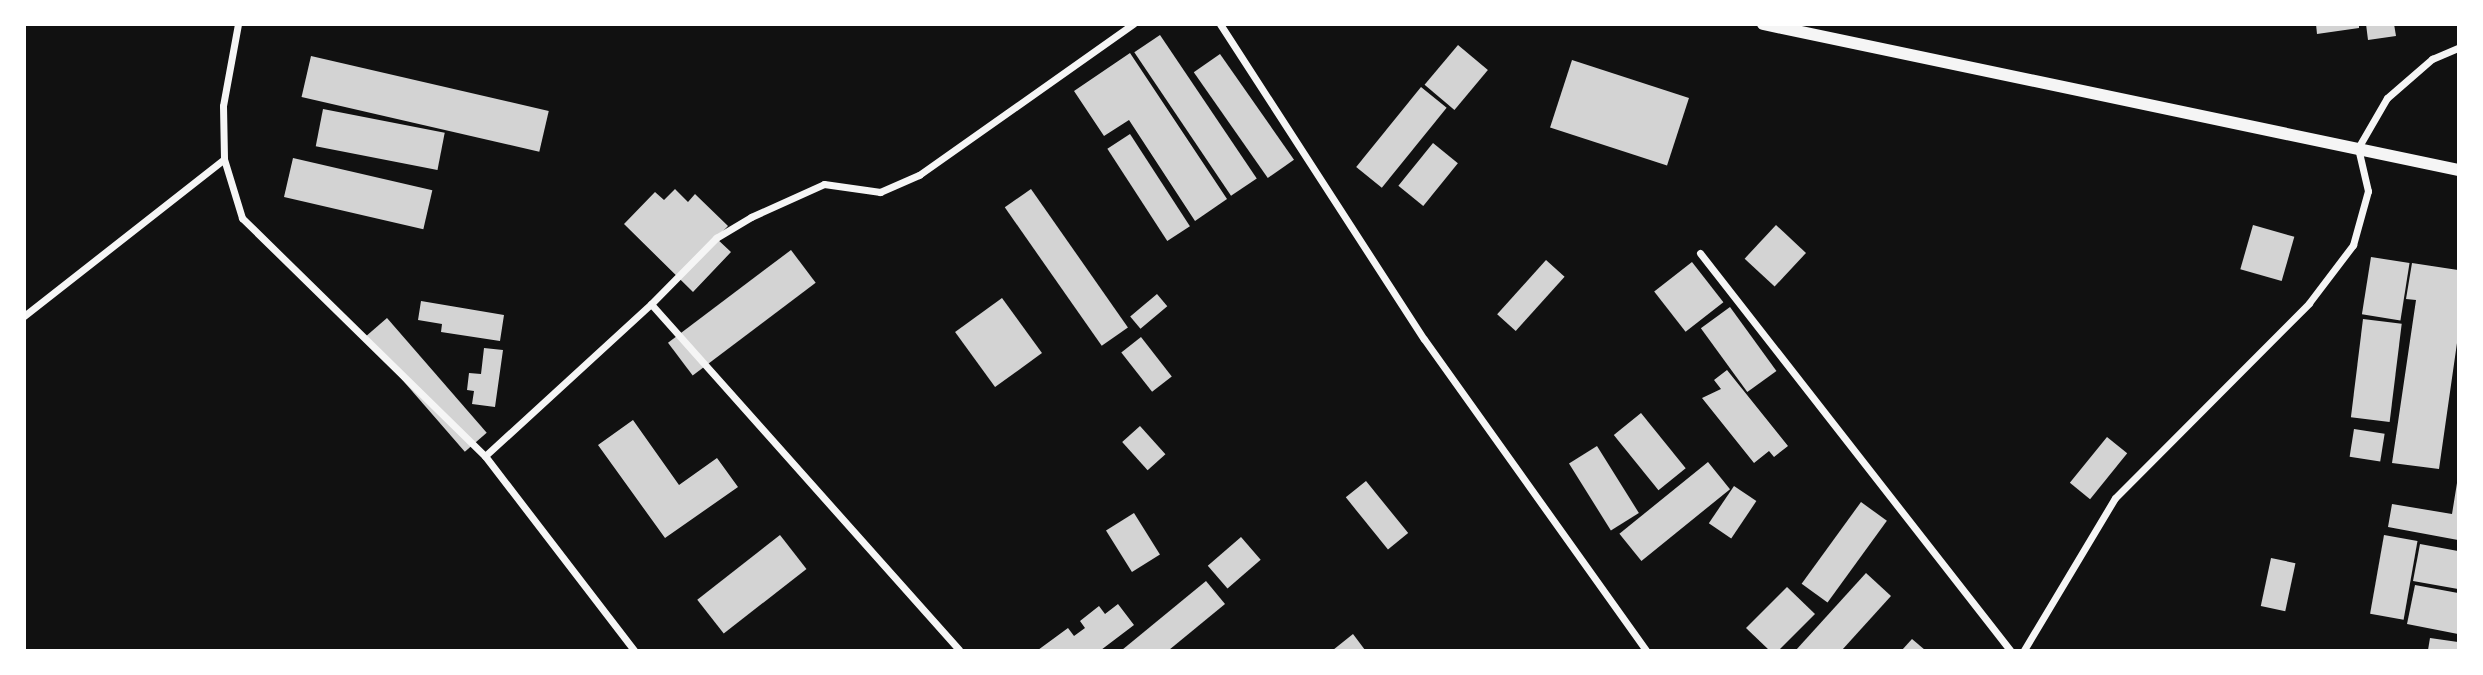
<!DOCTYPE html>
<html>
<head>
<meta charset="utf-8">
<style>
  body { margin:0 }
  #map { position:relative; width:2483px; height:675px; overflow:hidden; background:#111; font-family:"Titillium Web",sans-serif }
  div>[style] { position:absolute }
  .building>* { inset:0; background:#d3d3d3; transform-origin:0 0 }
  .minor>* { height:7px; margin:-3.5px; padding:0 3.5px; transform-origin:3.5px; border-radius:3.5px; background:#f5f5f5 }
  .tertiary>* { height:12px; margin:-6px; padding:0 6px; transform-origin:6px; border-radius:6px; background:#f5f5f5 }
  span { translate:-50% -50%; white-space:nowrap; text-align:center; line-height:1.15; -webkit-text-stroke:5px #fff; paint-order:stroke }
  .frame { position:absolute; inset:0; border:26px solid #fff; pointer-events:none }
</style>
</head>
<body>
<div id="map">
  <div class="building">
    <div style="clip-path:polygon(2316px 24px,2359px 24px,2359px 28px,2317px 34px)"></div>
    <div style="clip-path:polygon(2366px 24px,2394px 24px,2396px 36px,2368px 40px)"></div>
    <div style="left:1160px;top:35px;width:173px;height:31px;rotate:56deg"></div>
    <div style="left:1458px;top:45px;width:39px;height:52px;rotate:40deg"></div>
    <div style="clip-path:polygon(1130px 53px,1227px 199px,1195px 221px,1129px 120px,1104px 136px,1074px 91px)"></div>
    <div style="left:1220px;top:54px;width:129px;height:32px;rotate:55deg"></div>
    <div style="left:311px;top:56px;width:244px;height:42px;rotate:13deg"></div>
    <div style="left:1572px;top:60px;width:123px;height:71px;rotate:18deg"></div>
    <div style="left:1421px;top:87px;width:33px;height:103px;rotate:39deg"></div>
    <div style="left:323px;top:109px;width:124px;height:38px;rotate:11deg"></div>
    <div style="left:1130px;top:134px;width:110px;height:27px;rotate:57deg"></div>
    <div style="left:1433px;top:143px;width:32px;height:55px;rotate:39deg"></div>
    <div style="left:293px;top:158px;width:143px;height:40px;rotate:13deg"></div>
    <div style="clip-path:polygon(675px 189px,688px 202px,695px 194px,728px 226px,716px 238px,731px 252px,693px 292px,624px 224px,655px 192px,664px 200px)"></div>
    <div style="left:1031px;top:189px;width:169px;height:32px;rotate:55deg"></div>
    <div style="left:1776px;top:225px;width:41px;height:46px;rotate:43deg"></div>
    <div style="left:2253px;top:225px;width:43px;height:46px;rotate:16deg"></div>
    <div style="left:791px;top:250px;width:41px;height:154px;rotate:53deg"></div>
    <div style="left:2371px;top:257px;width:39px;height:58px;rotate:9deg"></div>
    <div style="left:1546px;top:260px;width:25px;height:73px;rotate:42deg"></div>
    <div style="left:1692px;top:262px;width:51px;height:48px;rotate:52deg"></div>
    <div style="clip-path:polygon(2412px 263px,2458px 270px,2458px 336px,2439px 469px,2392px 463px,2416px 300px,2406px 299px)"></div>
    <div style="left:1157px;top:294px;width:16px;height:35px;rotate:50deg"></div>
    <div style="left:1002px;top:298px;width:68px;height:58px;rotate:54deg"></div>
    <div style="clip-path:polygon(421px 301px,504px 315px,500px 341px,441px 332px,442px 324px,418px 320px)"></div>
    <div style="left:1730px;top:307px;width:79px;height:36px;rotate:54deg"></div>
    <div style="left:387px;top:318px;width:152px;height:29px;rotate:49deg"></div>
    <div style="left:2363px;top:319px;width:39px;height:99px;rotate:7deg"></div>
    <div style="left:1141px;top:337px;width:50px;height:25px;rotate:52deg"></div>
    <div style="clip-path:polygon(484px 348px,503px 350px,495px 407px,472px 404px,474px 391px,467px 390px,469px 373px,481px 374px)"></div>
    <div style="clip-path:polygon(1727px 370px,1788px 446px,1774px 457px,1769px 451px,1754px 463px,1702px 398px,1721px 389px,1714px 380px)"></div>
    <div style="left:1641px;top:413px;width:71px;height:35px;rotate:51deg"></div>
    <div style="clip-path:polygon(633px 420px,679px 485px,717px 458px,738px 487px,665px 538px,598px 445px)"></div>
    <div style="left:1140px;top:426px;width:38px;height:24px;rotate:48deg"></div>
    <div style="left:2354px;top:429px;width:31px;height:28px;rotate:9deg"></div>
    <div style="left:2107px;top:437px;width:26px;height:59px;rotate:39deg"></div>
    <div style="left:1597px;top:446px;width:79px;height:33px;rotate:58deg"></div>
    <div style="left:1708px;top:462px;width:35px;height:114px;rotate:51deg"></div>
    <div style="left:1366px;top:481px;width:67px;height:26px;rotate:51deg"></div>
    <div style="clip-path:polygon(2457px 483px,2458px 540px,2388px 527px,2392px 504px,2452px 514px)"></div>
    <div style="left:1734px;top:486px;width:27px;height:45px;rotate:34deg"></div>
    <div style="left:1861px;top:502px;width:32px;height:101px;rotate:36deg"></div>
    <div style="left:1134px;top:513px;width:49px;height:33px;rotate:58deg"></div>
    <div style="left:780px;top:535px;width:43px;height:105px;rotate:52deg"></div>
    <div style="left:2384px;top:535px;width:34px;height:80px;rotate:10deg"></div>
    <div style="left:1241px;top:537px;width:30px;height:44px;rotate:49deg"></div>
    <div style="clip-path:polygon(2420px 544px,2458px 551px,2458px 589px,2413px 581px)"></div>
    <div style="left:2271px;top:558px;width:25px;height:49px;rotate:12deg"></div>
    <div style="clip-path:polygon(1866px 573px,1891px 596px,1842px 650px,1796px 650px)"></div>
    <div style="clip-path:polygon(1206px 581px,1225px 604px,1169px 650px,1122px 650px)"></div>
    <div style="clip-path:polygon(2415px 585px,2458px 593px,2458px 634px,2407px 624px)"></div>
    <div style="clip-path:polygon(1787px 587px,1815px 614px,1779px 650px,1769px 650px,1746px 628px)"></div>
    <div style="clip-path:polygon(1118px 604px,1134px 625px,1101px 650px,1038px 650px,1068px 628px,1074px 636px,1085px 628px,1080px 621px,1099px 606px,1105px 614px)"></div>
    <div style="clip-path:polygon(1353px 634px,1365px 650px,1333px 650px)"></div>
    <div style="clip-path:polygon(2430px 638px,2458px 642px,2458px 650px,2428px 650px)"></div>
    <div style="clip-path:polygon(1912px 639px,1925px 650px,1902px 650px)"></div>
  </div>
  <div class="minor">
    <div style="left:238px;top:24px;width:83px;rotate:100.4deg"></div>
    <div style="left:223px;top:106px;width:53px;rotate:88.9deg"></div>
    <div style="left:224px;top:159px;width:62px;rotate:73deg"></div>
    <div style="left:242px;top:218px;width:340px;rotate:44.4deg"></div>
    <div style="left:485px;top:456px;width:245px;rotate:52.5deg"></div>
    <div style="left:1220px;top:24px;width:375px;rotate:57.1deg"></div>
    <div style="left:1424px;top:339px;width:382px;rotate:54.5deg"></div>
    <div style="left:1700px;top:253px;width:504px;rotate:52.02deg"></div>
    <div style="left:651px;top:304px;width:93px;rotate:-45.4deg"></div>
    <div style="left:716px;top:238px;width:41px;rotate:-31deg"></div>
    <div style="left:751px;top:217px;width:80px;rotate:-24.3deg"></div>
    <div style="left:824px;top:184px;width:57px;rotate:8.1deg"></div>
    <div style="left:880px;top:192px;width:43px;rotate:-23.6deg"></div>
    <div style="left:919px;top:175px;width:262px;rotate:-35.2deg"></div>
    <div style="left:24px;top:316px;width:254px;rotate:-38.1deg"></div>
    <div style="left:485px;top:456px;width:225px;rotate:-42.5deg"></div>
    <div style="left:651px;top:304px;width:463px;rotate:48.3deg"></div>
    <div style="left:2024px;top:650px;width:177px;rotate:-59.1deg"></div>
    <div style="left:2115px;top:498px;width:275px;rotate:-45.1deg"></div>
    <div style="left:2309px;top:303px;width:73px;rotate:-52.8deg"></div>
    <div style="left:2353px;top:245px;width:56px;rotate:-74.5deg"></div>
    <div style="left:2368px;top:191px;width:44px;rotate:-103.1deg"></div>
    <div style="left:2358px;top:148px;width:58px;rotate:-59.9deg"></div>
    <div style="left:2387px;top:98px;width:60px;rotate:-40.9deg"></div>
    <div style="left:2432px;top:59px;width:28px;rotate:-23deg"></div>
  </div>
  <div class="tertiary">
    <div style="left:1763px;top:24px;width:710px;rotate:11.86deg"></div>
  </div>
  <div class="frame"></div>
</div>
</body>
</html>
